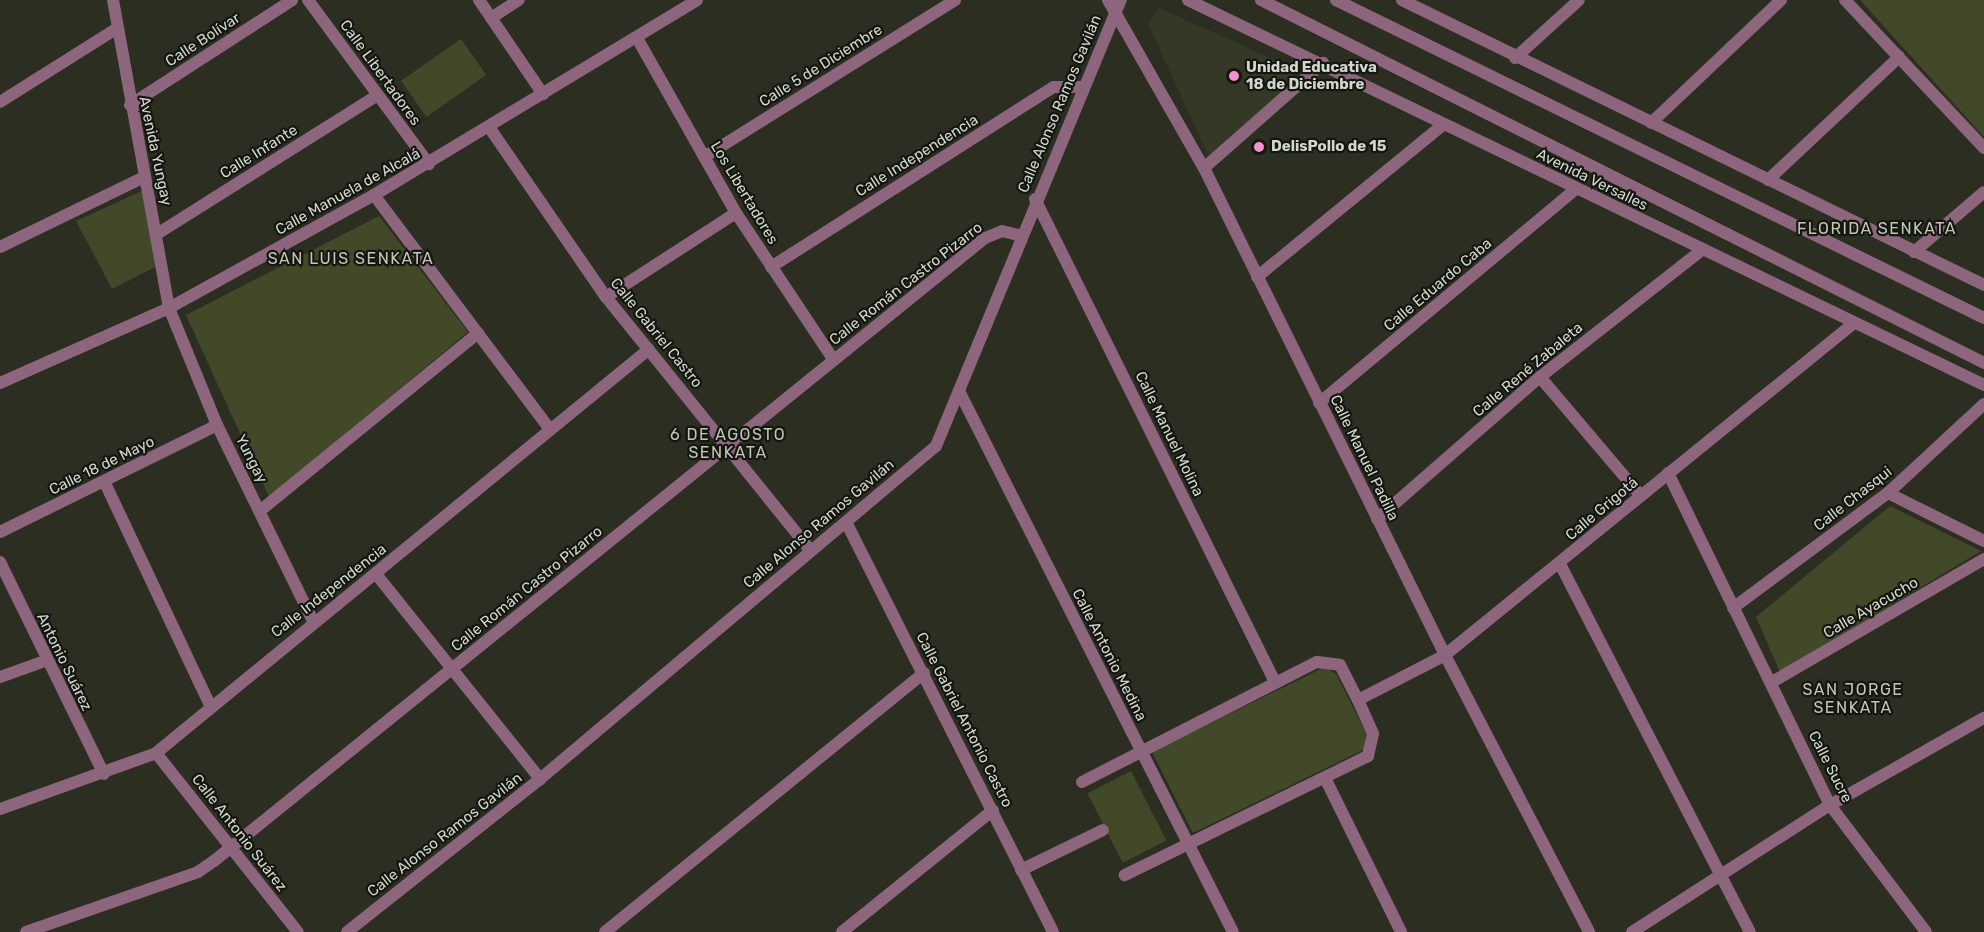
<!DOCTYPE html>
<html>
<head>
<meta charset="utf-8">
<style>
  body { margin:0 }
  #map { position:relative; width:1984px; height:932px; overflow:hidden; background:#2b2e21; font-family:Rubik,sans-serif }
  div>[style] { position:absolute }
  .built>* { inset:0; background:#343825 }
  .green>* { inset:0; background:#424929; transform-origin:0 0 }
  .minor>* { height:12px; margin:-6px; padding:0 6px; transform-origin:6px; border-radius:6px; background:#8d667e }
  .tertiary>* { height:12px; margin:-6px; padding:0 6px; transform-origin:6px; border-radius:6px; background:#8d667e }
  .dots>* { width:16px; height:16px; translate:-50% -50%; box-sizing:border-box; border:3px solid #141610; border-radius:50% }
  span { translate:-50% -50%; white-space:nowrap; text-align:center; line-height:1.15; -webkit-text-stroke:4.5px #141610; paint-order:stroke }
  .street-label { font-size:15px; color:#d4d7ce }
  .poi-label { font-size:15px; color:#d4d7ce; font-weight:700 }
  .left { translate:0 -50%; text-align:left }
  .neighbourhood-label { font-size:16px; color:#c2c6b6; letter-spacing:1.5px }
</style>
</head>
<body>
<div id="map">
  <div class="built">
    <div style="clip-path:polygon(1159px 8px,1293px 68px,1297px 84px,1209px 157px,1148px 24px)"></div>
  </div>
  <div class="green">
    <div style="clip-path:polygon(1860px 0,1984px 0,1984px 137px)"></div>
    <div style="left:461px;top:39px;width:44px;height:73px;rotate:55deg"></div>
    <div style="clip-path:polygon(144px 190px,159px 265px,112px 289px,76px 221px)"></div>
    <div style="clip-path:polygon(379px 216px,468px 332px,269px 497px,186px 315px)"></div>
    <div style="clip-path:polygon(1890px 506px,1981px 551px,1780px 672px,1756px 617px)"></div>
    <div style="clip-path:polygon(1325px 667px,1336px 674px,1366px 733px,1365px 749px,1193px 833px,1152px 752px)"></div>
    <div style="left:1131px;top:771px;width:78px;height:49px;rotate:63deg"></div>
  </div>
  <div class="minor">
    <div style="left:113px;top:0;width:313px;rotate:79.7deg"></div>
    <div style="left:169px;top:308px;width:126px;rotate:67.7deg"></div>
    <div style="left:217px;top:425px;width:218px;rotate:63.9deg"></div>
    <div style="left:308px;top:0;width:204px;rotate:53.6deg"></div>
    <div style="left:479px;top:0;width:114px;rotate:55.8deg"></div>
    <div style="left:1188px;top:0;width:884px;rotate:25.81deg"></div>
    <div style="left:1402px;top:0;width:648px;rotate:26.09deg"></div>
    <div style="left:1845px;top:0;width:203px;rotate:46.8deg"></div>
    <div style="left:491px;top:18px;width:33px;rotate:-33deg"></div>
    <div style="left:637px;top:38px;width:201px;rotate:60.5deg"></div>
    <div style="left:736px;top:213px;width:175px;rotate:56.4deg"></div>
    <div style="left:1515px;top:58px;width:86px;rotate:-42.2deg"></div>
    <div style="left:0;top:102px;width:137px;rotate:-32.2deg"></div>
    <div style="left:130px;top:105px;width:193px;rotate:-32.9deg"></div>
    <div style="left:1651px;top:123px;width:179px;rotate:-43.4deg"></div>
    <div style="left:489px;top:127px;width:206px;rotate:55.5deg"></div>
    <div style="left:606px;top:297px;width:325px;rotate:51.1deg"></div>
    <div style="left:704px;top:157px;width:296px;rotate:-32deg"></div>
    <div style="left:1204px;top:168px;width:159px;rotate:-41.4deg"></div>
    <div style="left:1768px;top:180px;width:180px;rotate:-43.2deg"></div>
    <div style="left:374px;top:195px;width:293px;rotate:53.1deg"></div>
    <div style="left:1035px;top:199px;width:539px;rotate:63.58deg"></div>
    <div style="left:157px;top:234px;width:259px;rotate:-32.2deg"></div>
    <div style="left:0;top:247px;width:160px;rotate:-25.9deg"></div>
    <div style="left:1914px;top:252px;width:92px;rotate:-40.6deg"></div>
    <div style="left:771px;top:267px;width:335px;rotate:-32.5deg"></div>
    <div style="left:1054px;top:87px;width:29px"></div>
    <div style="left:1257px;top:277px;width:240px;rotate:-39.3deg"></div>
    <div style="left:606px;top:297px;width:155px;rotate:-32.9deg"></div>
    <div style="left:1540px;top:377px;width:156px;rotate:49.7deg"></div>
    <div style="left:0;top:383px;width:185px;rotate:-23.9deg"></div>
    <div style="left:169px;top:308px;width:234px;rotate:-28.9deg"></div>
    <div style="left:374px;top:195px;width:377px;rotate:-31.1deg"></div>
    <div style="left:959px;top:391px;width:606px;rotate:63.14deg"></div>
    <div style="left:1319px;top:403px;width:334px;rotate:-39.8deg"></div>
    <div style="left:1668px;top:473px;width:369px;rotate:64deg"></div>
    <div style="left:1830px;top:805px;width:159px;rotate:52.9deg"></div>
    <div style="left:105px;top:483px;width:248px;rotate:64.7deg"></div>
    <div style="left:1888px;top:493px;width:107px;rotate:26.6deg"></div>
    <div style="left:261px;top:510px;width:280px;rotate:-39.2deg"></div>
    <div style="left:1377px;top:519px;width:216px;rotate:-41.1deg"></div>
    <div style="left:1540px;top:377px;width:206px;rotate:-38.1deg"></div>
    <div style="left:846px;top:522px;width:459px;rotate:63.2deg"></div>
    <div style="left:0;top:532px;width:242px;rotate:-26.2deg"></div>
    <div style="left:0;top:562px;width:236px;rotate:63.9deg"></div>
    <div style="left:1560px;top:564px;width:414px;rotate:62.7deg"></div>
    <div style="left:376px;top:574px;width:263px;rotate:51.3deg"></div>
    <div style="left:1733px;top:608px;width:193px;rotate:-36.6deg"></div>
    <div style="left:1888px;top:493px;width:131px;rotate:-42.8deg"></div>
    <div style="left:0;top:677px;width:48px;rotate:-19.6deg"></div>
    <div style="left:1772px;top:682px;width:245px;rotate:-30.1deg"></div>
    <div style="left:1358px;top:700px;width:98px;rotate:-27.3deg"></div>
    <div style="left:1445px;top:655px;width:527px;rotate:-39.07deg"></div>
    <div style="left:156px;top:753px;width:228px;rotate:51.6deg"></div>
    <div style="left:1325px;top:778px;width:172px;rotate:63.7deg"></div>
    <div style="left:1082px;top:782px;width:264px;rotate:-27.1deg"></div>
    <div style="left:1317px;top:662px;width:23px;rotate:7deg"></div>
    <div style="left:1340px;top:665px;width:39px;rotate:63deg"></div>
    <div style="left:1358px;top:700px;width:37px;rotate:66deg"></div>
    <div style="left:1373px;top:734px;width:23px;rotate:103deg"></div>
    <div style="left:1368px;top:756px;width:271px;rotate:153.9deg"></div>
    <div style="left:0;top:809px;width:166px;rotate:-19.7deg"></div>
    <div style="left:156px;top:753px;width:637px;rotate:-39.33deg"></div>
    <div style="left:1021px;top:870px;width:91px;rotate:-26deg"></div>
    <div style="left:26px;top:932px;width:182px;rotate:-19.2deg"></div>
    <div style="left:198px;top:872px;width:19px;rotate:-35deg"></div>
    <div style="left:214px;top:861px;width:991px;rotate:-38.94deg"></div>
    <div style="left:985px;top:238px;width:18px;rotate:-22deg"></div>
    <div style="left:1002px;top:231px;width:21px;rotate:14deg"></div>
    <div style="left:347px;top:932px;width:246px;rotate:-38.4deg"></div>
    <div style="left:540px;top:779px;width:517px;rotate:-40.06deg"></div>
    <div style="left:936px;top:446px;width:483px;rotate:-67.5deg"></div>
    <div style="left:605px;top:932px;width:411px;rotate:-39.1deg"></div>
    <div style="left:842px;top:932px;width:194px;rotate:-38.9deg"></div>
    <div style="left:1632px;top:932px;width:235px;rotate:-32.7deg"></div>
    <div style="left:1830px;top:805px;width:177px;rotate:-29.5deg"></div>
  </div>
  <div class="tertiary">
    <div style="left:1108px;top:0;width:193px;rotate:60.3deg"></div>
    <div style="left:1204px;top:168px;width:543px;rotate:63.67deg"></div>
    <div style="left:1445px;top:655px;width:312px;rotate:62.5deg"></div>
    <div style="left:1261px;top:0;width:809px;rotate:26.66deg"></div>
    <div style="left:1336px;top:0;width:722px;rotate:26.14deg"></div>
  </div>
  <div class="dots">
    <div style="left:1234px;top:76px;background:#f590d1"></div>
    <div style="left:1259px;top:147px;background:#f590d1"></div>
  </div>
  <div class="street-label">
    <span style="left:203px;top:40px;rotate:-33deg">Calle Bolívar</span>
    <span style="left:821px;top:66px;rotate:-32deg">Calle 5 de Diciembre</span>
    <span style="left:380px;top:73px;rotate:54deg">Calle Libertadores</span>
    <span style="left:1060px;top:104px;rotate:-67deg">Calle Alonso Ramos Gavilán</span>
    <span style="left:155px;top:151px;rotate:78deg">Avenida Yungay</span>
    <span style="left:259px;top:152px;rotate:-32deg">Calle Infante</span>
    <span style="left:917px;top:156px;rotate:-32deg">Calle Independencia</span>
    <span style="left:1592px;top:180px;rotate:26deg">Avenida Versalles</span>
    <span style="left:348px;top:192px;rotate:-29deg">Calle Manuela de Alcalá</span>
    <span style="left:744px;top:193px;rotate:59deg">Los Libertadores</span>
    <span style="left:906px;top:284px;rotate:-38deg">Calle Román Castro Pizarro</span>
    <span style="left:1438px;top:285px;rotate:-40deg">Calle Eduardo Caba</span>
    <span style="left:656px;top:333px;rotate:51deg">Calle Gabriel Castro</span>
    <span style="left:1528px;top:370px;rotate:-40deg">Calle René Zabaleta</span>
    <span style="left:1169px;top:434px;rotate:64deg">Calle Manuel Molina</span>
    <span style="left:1364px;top:458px;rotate:64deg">Calle Manuel Padilla</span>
    <span style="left:251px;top:459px;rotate:63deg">Yungay</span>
    <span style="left:102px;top:466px;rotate:-26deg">Calle 18 de Mayo</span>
    <span style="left:1853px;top:499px;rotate:-38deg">Calle Chasqui</span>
    <span style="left:1602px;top:509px;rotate:-40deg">Calle Grigotá</span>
    <span style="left:819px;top:524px;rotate:-40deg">Calle Alonso Ramos Gavilán</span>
    <span style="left:527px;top:589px;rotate:-39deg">Calle Román Castro Pizarro</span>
    <span style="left:329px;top:591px;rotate:-38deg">Calle Independencia</span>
    <span style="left:1871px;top:608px;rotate:-30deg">Calle Ayacucho</span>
    <span style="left:1109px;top:655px;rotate:63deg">Calle Antonio Medina</span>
    <span style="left:64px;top:662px;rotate:64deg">Antonio Suárez</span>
    <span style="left:964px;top:720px;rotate:63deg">Calle Gabriel Antonio Castro</span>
    <span style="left:1830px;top:767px;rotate:63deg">Calle Sucre</span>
    <span style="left:239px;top:833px;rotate:52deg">Calle Antonio Suárez</span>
    <span style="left:445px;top:835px;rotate:-38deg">Calle Alonso Ramos Gavilán</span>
  </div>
  <div class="poi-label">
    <span class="left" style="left:1246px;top:76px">Unidad Educativa<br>18 de Diciembre</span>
    <span class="left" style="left:1271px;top:147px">DelisPollo de 15</span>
  </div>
  <div class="neighbourhood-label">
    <span style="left:1877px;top:229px">FLORIDA SENKATA</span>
    <span style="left:351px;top:259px">SAN LUIS SENKATA</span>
    <span style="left:728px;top:444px">6 DE AGOSTO<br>SENKATA</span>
    <span style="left:1853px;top:699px">SAN JORGE<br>SENKATA</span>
  </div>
</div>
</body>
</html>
